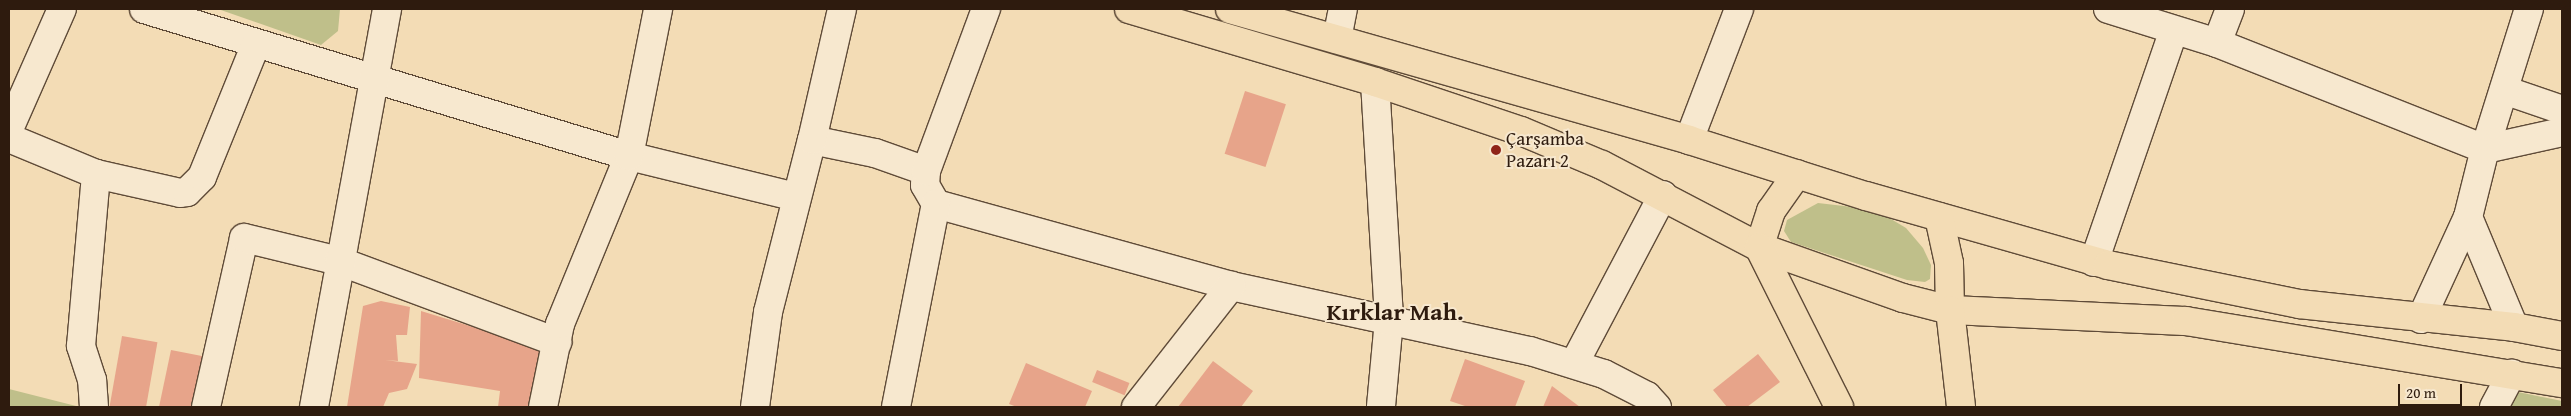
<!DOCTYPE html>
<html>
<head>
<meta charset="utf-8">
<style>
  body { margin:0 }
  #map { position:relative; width:2571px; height:416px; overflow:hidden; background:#f3dcb5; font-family:"Gentium Book Plus",serif }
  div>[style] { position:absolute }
  .green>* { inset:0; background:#bfbf8a }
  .building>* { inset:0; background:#e7a48a; transform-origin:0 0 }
  .roads { filter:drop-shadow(1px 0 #5f4b38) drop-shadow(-1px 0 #5f4b38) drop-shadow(0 1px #5f4b38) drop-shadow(0 -1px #5f4b38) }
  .minor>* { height:28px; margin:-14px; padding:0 14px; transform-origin:14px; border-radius:14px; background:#f7e8cf }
  .major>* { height:28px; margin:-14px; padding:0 14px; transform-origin:14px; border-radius:14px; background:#f3dcb5 }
  .dots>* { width:14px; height:14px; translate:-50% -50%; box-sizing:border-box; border:2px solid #f7e8cf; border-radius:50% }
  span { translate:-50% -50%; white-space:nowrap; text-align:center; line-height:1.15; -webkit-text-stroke:4px #f7e8cf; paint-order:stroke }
  .poi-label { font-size:19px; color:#2e1b0e }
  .left { translate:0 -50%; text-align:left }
  .district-label { font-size:24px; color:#2e1b0e; font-weight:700 }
  .frame { position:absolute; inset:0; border:10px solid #2e1b0e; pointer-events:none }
  .scale { position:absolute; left:2398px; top:384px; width:64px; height:22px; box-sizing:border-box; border:2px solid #2e1b0e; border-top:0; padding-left:6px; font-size:15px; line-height:18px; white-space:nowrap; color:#2e1b0e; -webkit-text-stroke:4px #f7e8cf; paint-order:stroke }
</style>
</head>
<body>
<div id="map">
  <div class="green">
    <div style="clip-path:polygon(218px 9px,340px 9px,338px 31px,321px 45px)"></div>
    <div style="clip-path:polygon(1818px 203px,1861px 208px,1886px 216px,1906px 228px,1923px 248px,1931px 265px,1930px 279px,1925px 282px,1907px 280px,1791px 242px,1784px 231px,1787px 220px)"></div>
    <div style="clip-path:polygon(9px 389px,76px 406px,77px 407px,9px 407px)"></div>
    <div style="clip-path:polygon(2518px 392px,2562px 401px,2562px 407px,2509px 407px)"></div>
  </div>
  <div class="building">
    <div style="left:1245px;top:91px;width:43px;height:66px;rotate:18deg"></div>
    <div style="clip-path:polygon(381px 301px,410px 307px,407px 335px,396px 335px,398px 361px,385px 360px,417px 364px,407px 389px,389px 393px,383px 407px,347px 407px,363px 306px)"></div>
    <div style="clip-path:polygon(421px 311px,545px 349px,543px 407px,498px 407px,500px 391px,419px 378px)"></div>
    <div style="left:122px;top:336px;width:36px;height:72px;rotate:10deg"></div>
    <div style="clip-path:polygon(171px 350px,207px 357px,197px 407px,159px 407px)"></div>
    <div style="clip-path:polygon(1758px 354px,1780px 382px,1747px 407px,1727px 407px,1713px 390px)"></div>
    <div style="clip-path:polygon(1465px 359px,1525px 381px,1515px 407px,1468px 407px,1450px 401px)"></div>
    <div style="clip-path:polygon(1213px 361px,1253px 391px,1241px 407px,1178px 407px)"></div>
    <div style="clip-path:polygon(1026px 363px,1092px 391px,1085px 407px,1017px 407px,1009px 404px)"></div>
    <div style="left:1097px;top:370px;width:35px;height:13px;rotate:22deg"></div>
    <div style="clip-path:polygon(1552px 386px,1580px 407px,1543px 407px)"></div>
  </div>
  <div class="roads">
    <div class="minor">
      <div style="left:144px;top:9px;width:507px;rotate:16.86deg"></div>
      <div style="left:629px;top:156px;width:172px;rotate:13.8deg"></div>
      <div style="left:2108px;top:9px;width:114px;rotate:17.3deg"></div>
      <div style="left:2217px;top:43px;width:288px;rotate:21.6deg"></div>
      <div style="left:2485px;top:149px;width:79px;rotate:-12.4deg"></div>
      <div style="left:1337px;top:39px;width:31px;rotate:-79deg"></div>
      <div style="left:2217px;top:43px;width:36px;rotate:-69deg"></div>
      <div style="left:1375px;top:82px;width:238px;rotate:86.6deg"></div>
      <div style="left:1389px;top:320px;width:87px;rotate:95.3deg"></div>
      <div style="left:2504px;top:90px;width:61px;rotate:19deg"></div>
      <div style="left:9px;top:129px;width:131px;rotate:-66.2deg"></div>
      <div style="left:9px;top:138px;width:94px;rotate:22.5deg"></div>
      <div style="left:96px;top:174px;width:86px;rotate:12.7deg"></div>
      <div style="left:180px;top:193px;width:7px;rotate:-8deg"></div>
      <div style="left:187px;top:192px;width:21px;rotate:-45deg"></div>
      <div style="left:202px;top:177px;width:144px;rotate:-67.9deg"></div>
      <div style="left:812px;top:140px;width:64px;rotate:11.7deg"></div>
      <div style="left:875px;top:153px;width:54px;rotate:19.4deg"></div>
      <div style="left:926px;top:171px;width:14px;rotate:94deg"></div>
      <div style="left:925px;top:185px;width:22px;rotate:60deg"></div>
      <div style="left:936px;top:204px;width:306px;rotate:15.5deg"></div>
      <div style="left:1231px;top:286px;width:306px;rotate:12.3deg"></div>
      <div style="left:1530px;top:351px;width:77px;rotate:17.3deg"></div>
      <div style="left:1604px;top:374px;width:48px;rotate:27.1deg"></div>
      <div style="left:1647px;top:396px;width:15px;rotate:48deg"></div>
      <div style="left:1689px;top:140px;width:140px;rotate:-69.1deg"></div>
      <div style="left:926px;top:171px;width:173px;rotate:-69.7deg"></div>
      <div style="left:2468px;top:217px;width:119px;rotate:67.3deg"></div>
      <div style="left:2094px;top:262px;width:243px;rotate:-71deg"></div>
      <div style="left:2421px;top:319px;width:112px;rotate:-65.3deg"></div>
      <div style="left:2468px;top:217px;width:70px;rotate:-76deg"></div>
      <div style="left:2485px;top:149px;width:147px;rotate:-72.6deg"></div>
      <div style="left:1574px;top:364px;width:191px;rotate:-62.2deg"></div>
      <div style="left:94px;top:407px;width:27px;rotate:-94deg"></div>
      <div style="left:92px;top:380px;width:36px;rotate:-108deg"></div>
      <div style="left:81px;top:346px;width:173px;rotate:-85deg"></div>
      <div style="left:206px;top:407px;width:173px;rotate:-77.3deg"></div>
      <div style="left:244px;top:238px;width:98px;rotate:13.6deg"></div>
      <div style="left:339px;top:261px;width:233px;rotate:20.4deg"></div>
      <div style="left:314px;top:407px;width:405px;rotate:-79.6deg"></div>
      <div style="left:543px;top:407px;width:85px;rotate:-78.4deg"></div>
      <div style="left:560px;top:324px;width:182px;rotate:-67.7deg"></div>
      <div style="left:629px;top:156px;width:150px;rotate:-78.8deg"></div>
      <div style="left:755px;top:407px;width:96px;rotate:-82.2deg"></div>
      <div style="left:768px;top:312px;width:178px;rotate:-75.7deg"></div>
      <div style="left:812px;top:140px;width:134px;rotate:-77.1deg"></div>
      <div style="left:896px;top:407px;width:207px;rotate:-78.9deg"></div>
      <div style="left:1136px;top:407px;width:154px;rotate:-51.9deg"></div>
      <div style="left:2494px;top:407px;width:38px;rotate:-62deg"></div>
    </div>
    <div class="major">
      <div style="left:1129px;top:9px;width:257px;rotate:16.5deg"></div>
      <div style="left:1375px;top:82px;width:154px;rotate:18.6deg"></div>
      <div style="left:1521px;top:131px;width:88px;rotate:22.8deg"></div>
      <div style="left:1602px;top:165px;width:177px;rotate:27.6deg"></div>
      <div style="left:1759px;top:247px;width:153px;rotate:19.5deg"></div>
      <div style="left:1903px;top:298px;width:49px;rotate:14.3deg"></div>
      <div style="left:1950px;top:310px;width:236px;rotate:2.7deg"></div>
      <div style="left:2186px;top:321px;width:381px;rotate:9.4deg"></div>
      <div style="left:1230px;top:9px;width:477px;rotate:15.9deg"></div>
      <div style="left:1689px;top:140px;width:186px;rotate:17.6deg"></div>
      <div style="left:1866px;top:196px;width:252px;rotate:15.9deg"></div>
      <div style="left:2108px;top:265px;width:195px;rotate:11.5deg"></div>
      <div style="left:2299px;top:304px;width:216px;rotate:6.1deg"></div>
      <div style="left:2514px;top:327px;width:49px;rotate:10.6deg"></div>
      <div style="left:1797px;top:174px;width:45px;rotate:125.1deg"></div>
      <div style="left:1771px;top:211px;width:38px;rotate:108deg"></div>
      <div style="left:1759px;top:247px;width:179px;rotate:63.4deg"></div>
      <div style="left:1939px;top:217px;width:47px;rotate:77.7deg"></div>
      <div style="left:1949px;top:263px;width:47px;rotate:88.8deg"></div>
      <div style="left:1950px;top:310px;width:98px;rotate:83.5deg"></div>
    </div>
  </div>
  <div class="dots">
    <div style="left:1496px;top:150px;background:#8f2418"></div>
  </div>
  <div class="poi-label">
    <span class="left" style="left:1506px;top:150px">Çarşamba<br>Pazarı 2</span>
  </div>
  <div class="district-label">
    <span style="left:1395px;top:312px">Kırklar Mah.</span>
  </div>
  <div class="frame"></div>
  <div class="scale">20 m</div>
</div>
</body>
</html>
